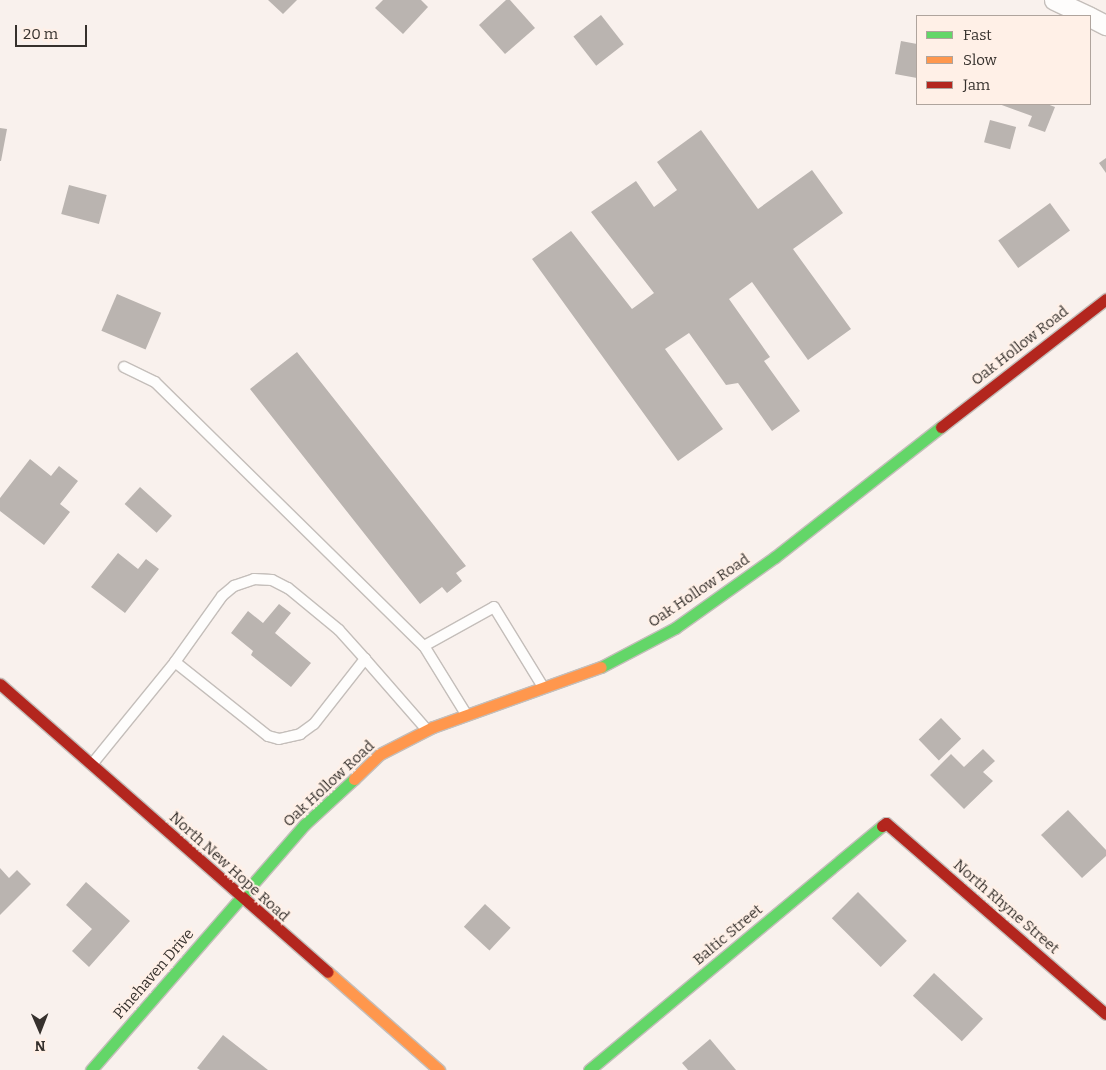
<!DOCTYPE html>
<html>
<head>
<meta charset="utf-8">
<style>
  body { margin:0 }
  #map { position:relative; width:1106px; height:1070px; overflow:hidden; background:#f9f1ed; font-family:Bitter,serif }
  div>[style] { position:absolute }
  .building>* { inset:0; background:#bab4b0; transform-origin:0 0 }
  .roads { filter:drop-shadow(1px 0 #c4beba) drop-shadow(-1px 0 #c4beba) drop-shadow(0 1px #c4beba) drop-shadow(0 -1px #c4beba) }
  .lane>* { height:10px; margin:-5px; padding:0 5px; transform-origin:5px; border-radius:5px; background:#fefdfc }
  .street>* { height:19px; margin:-9.5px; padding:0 9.5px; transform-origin:9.5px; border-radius:9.5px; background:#fefdfc }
  .fast>* { height:11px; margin:-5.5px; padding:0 5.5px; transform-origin:5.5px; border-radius:5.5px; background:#63d668 }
  .slow>* { height:11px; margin:-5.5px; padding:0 5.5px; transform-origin:5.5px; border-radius:5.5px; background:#ff974d }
  .jam>* { height:11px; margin:-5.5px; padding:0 5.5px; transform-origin:5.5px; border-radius:5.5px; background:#b3261e }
  span { translate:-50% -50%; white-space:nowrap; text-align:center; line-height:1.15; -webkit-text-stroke:4px #fff0e7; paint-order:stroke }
  .street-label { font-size:15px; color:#36312d }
  .legend { position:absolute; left:916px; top:15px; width:175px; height:90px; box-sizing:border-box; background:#fff0e7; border:1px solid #afa49d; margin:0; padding:6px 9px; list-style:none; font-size:15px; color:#36312d }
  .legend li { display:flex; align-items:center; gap:10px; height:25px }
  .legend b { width:25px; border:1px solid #afa49d }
  .north { position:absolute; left:15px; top:1005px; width:50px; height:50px; -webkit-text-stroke:4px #fff0e7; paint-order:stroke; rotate:179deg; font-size:14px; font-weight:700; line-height:20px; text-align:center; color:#36312d }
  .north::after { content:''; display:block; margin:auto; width:18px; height:22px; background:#36312d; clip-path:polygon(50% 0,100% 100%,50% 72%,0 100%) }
  .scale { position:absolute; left:15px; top:25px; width:72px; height:22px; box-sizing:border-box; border:2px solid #36312d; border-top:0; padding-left:6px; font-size:15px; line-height:18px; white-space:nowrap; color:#36312d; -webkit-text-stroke:4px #fff0e7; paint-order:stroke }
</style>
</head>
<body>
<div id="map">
  <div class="building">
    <div style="clip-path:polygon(268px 0,297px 0,283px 14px)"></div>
    <div style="clip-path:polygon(383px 0,421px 0,428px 7px,403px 34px,375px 8px)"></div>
    <div style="clip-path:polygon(506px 0,510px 0,535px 28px,505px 54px,479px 25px)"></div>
    <div style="left:601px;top:15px;width:37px;height:35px;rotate:52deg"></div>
    <div style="clip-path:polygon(901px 41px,917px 44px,917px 78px,895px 74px)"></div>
    <div style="clip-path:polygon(999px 104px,1047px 104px,1055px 107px,1045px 132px,1028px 126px,1032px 116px)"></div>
    <div style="left:990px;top:120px;width:27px;height:23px;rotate:15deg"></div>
    <div style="clip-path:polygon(0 128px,7px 129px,1px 161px,0 161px)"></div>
    <div style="clip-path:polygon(701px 130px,758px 209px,812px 170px,843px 213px,793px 249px,851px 329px,808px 360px,752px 282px,729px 299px,770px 357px,764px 361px,800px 411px,772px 431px,738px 383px,726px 385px,689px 333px,665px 349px,723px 429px,678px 461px,532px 259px,571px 231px,632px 309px,654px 293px,591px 212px,636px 181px,654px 207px,677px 190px,657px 162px)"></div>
    <div style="clip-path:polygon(1106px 158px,1106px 173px,1099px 163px)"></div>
    <div style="left:69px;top:185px;width:39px;height:30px;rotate:15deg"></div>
    <div style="left:1050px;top:203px;width:34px;height:64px;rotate:54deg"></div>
    <div style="left:117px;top:294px;width:48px;height:40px;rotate:23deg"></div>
    <div style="clip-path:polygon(297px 352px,466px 566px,456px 573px,462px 581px,447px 593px,442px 587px,420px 604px,250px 389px)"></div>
    <div style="clip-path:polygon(30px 459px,51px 476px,59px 466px,78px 481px,60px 504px,70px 512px,44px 545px,0 511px,0 498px)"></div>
    <div style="left:140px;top:487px;width:43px;height:23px;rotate:42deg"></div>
    <div style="clip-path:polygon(118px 553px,138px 569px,146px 559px,159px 569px,125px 613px,91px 587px)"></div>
    <div style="clip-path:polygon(279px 604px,291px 613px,275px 633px,311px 663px,291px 687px,251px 655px,253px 651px,231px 633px,248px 611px,263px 623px)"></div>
    <div style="left:941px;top:718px;width:29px;height:31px;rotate:46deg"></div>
    <div style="clip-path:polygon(983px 749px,995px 761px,983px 772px,993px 781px,964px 809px,930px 775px,951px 754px,964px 767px)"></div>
    <div style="clip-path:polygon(1068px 810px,1106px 850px,1106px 856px,1082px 878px,1041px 835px)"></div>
    <div style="clip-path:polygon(0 868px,9px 878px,17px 870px,31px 884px,0 915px)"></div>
    <div style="clip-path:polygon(86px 882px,130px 921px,89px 967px,72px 951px,92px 929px,66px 905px)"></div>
    <div style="left:858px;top:892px;width:69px;height:37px;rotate:45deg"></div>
    <div style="left:485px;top:904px;width:35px;height:31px;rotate:43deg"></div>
    <div style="left:934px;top:973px;width:67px;height:31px;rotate:43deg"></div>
    <div style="clip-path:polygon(223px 1035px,268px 1070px,200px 1070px,197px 1068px)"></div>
    <div style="clip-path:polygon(710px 1039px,736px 1070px,688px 1070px,682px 1063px)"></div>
  </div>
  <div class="roads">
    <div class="lane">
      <div style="left:124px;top:367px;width:34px;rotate:26deg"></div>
      <div style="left:155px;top:382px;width:377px;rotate:44.5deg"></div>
      <div style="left:175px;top:662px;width:81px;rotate:-54.5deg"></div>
      <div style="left:222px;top:596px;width:16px;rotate:-40deg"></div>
      <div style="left:234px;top:586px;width:21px;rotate:-19deg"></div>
      <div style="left:254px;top:579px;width:18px;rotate:3deg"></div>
      <div style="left:272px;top:580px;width:18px;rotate:27deg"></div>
      <div style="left:288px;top:588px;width:66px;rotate:39.5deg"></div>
      <div style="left:339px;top:630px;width:39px;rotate:48deg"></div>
      <div style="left:466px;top:714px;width:80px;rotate:-121.7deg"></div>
      <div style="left:424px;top:646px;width:80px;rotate:-29.1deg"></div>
      <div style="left:494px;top:607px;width:94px;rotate:58.5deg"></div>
      <div style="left:93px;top:763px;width:130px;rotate:-50.9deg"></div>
      <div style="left:175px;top:662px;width:119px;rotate:38.5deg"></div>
      <div style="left:268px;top:736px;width:11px;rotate:15deg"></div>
      <div style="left:279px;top:739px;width:22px;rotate:-13deg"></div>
      <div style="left:300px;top:734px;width:17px;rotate:-36deg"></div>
      <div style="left:314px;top:724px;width:83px;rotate:-51.9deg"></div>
      <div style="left:365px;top:659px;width:93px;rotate:48.9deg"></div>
    </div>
    <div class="street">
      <div style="left:1054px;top:0;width:38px;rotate:25deg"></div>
      <div style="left:1090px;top:17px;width:18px;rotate:27deg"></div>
    </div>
    <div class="fast">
      <div style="left:601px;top:667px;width:84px;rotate:-27.8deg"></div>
      <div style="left:675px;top:628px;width:123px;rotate:-35.4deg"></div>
      <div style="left:775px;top:557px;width:211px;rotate:-38.1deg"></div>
      <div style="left:91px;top:1070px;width:325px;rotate:-49deg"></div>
      <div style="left:304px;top:825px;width:68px;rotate:-42.6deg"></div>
      <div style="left:589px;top:1070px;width:381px;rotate:-39.8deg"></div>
    </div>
    <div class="slow">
      <div style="left:354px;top:779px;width:36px;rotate:-44deg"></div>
      <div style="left:380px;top:754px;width:59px;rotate:-27deg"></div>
      <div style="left:433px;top:727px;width:178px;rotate:-19.7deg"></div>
      <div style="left:328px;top:972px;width:148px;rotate:41.4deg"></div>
    </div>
    <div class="jam">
      <div style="left:941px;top:427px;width:209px;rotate:-37.8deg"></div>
      <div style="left:0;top:684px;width:436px;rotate:41.3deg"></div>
      <div style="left:882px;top:826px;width:5px;rotate:-37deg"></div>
      <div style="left:886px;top:823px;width:291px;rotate:41deg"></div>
    </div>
  </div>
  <div class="street-label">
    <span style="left:1020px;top:346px;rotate:-38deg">Oak Hollow Road</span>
    <span style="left:699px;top:591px;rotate:-34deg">Oak Hollow Road</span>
    <span style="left:329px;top:784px;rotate:-43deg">Oak Hollow Road</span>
    <span style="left:229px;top:867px;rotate:42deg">North New Hope Road</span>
    <span style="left:1006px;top:907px;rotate:41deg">North Rhyne Street</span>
    <span style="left:728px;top:935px;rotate:-40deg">Baltic Street</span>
    <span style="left:154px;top:974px;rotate:-49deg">Pinehaven Drive</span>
  </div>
  <ul class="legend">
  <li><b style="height:6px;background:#63d668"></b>Fast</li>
  <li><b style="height:6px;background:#ff974d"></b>Slow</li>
  <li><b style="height:6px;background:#b3261e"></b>Jam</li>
  </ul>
  <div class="north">N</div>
  <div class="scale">20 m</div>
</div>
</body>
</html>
